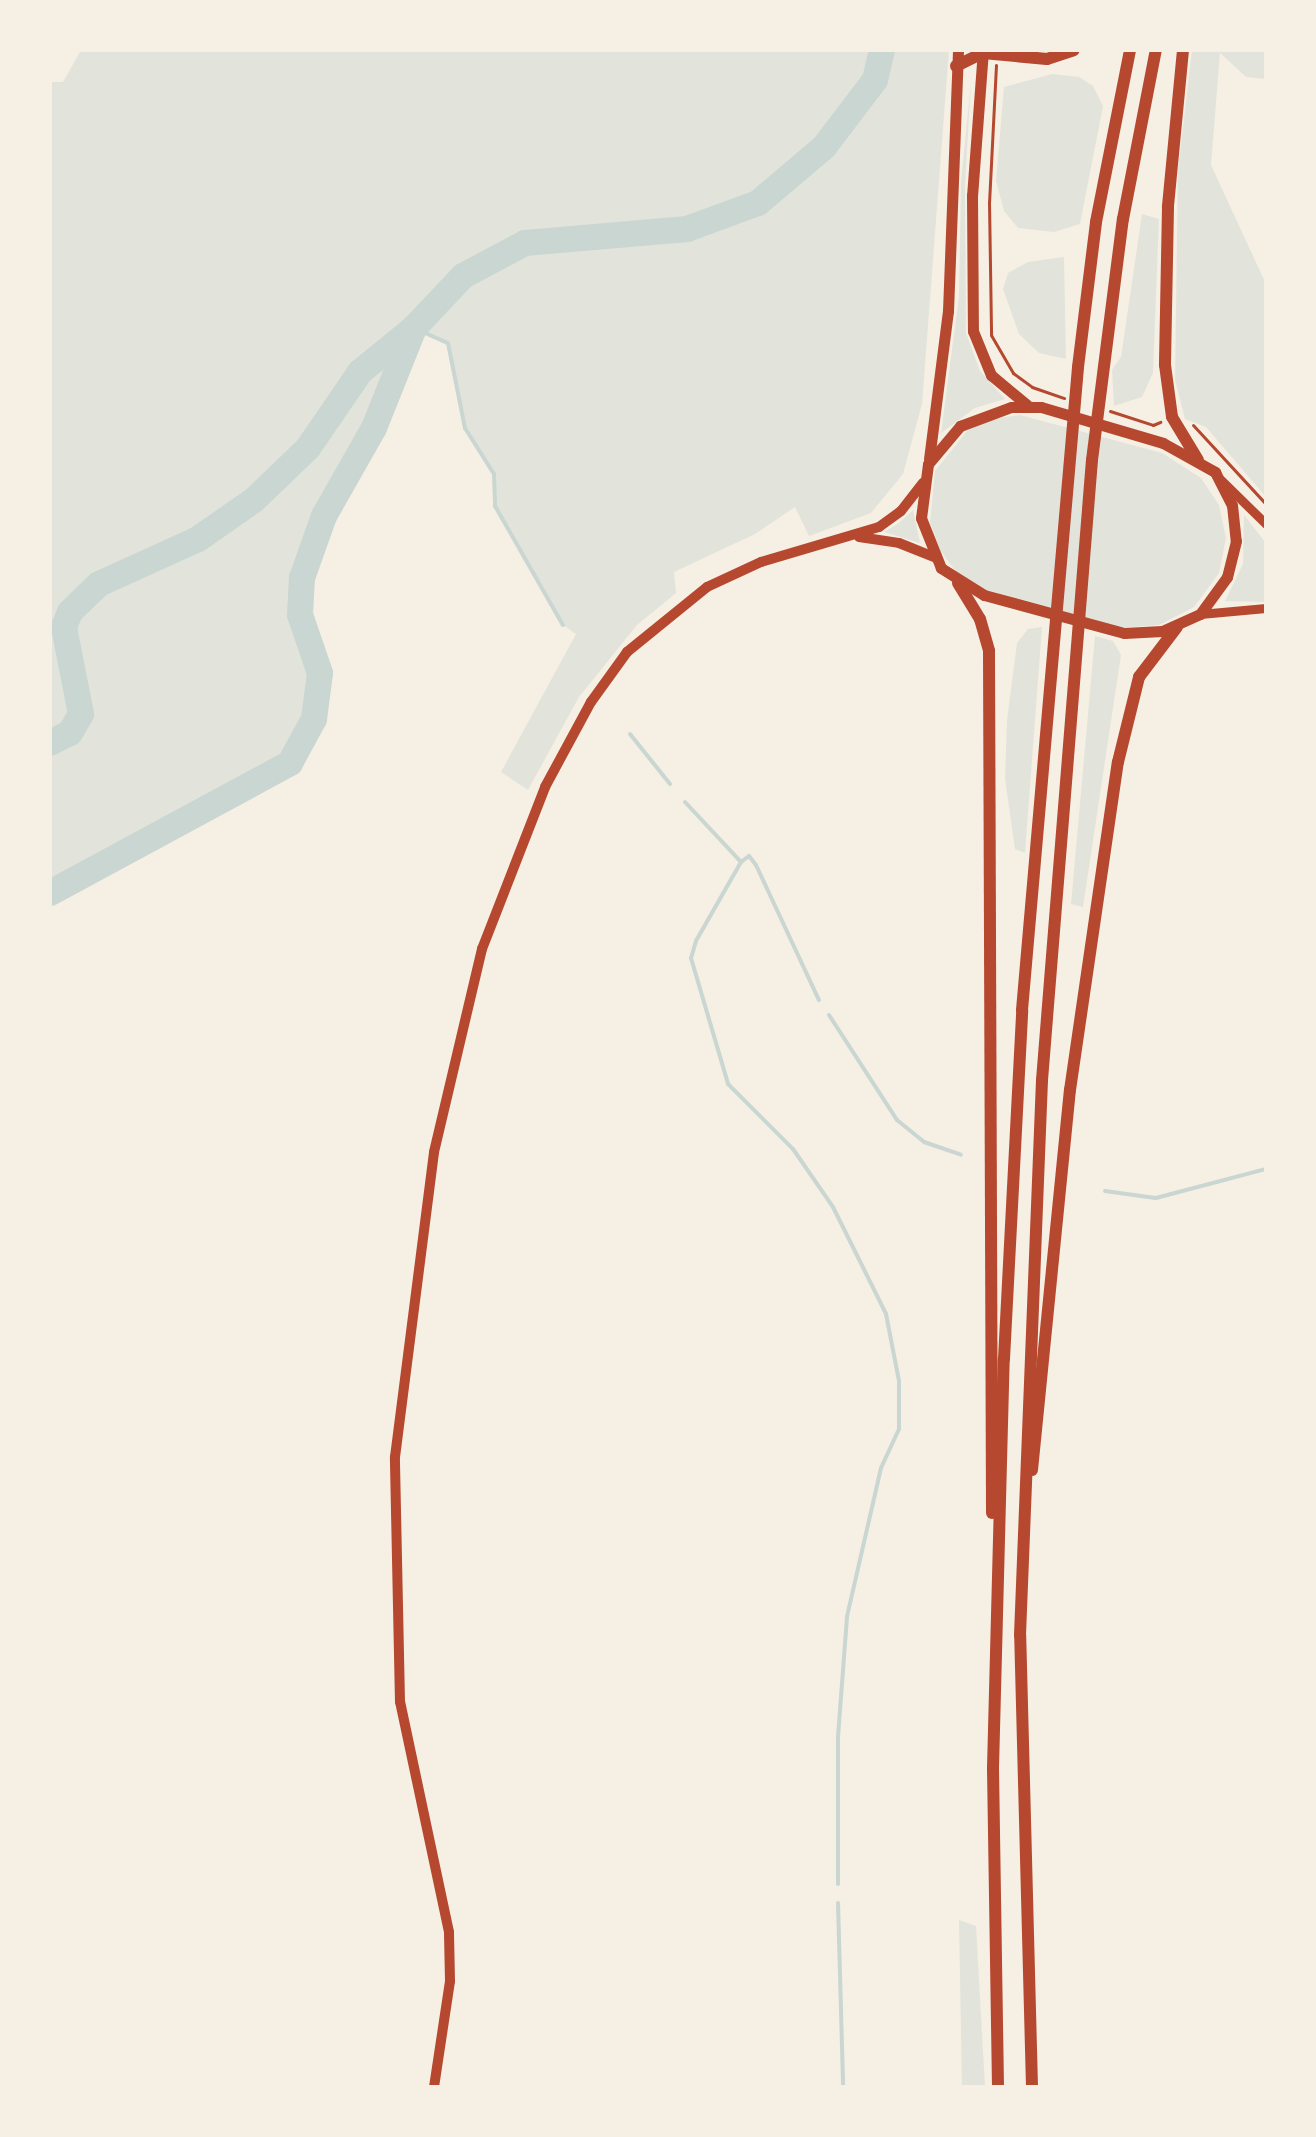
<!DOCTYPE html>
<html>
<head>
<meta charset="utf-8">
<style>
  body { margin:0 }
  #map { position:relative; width:1316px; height:2137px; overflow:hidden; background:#f6efe4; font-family:"PT Sans",sans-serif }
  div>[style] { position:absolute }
  .green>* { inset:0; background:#e2e4dc }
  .stream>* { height:4px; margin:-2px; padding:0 2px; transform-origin:2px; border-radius:2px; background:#c9d6d2 }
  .river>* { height:26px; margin:-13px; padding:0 13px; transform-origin:13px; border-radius:13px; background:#c9d6d2 }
  .path>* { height:3px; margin:-1.5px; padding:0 1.5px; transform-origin:1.5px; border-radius:1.5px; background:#b5482f }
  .tertiary>* { height:9px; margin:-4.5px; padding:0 4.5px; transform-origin:4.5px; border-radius:4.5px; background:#b5482f }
  .secondary>* { height:10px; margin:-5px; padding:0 5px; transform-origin:5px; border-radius:5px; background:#b5482f }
  .primary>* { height:11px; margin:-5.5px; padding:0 5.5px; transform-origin:5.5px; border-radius:5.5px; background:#b5482f }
  .trunk>* { height:12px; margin:-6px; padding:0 6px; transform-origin:6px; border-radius:6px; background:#b5482f }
  span { translate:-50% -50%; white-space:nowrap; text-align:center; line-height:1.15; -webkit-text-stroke:8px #f6efe4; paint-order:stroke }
  .frame { position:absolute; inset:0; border:52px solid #f6efe4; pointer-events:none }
</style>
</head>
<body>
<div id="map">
  <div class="green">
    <div style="clip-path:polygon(81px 50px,949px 50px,922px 404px,903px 474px,871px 513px,809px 536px,795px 507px,755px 534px,674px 572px,676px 593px,637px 625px,579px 697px,528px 790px,501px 772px,576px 634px,563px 625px,495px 506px,494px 474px,465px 428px,448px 343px,414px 328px,374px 428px,324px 516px,302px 578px,300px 615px,320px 673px,314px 719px,290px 763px,50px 893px,50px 82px,63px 82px)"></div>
    <div style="clip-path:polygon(1192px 50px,1266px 50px,1266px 79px,1246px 77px,1220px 53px,1211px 165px,1266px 284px,1266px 497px,1206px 427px,1185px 419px,1175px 380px,1178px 169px)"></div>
    <div style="clip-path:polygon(1052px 74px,1079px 77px,1093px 86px,1103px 106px,1080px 224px,1054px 232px,1018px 228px,1004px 211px,996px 181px,1004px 87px)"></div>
    <div style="clip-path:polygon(971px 81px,965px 186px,966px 333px,980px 371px,1005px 399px,975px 408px,941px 433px,959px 296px,961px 182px)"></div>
    <div style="clip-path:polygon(1142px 214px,1159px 219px,1153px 373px,1142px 397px,1114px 406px,1112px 370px,1121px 357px)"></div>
    <div style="clip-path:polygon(1064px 257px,1066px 359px,1039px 353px,1019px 334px,1003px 289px,1008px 273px,1028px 262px)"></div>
    <div style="clip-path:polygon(1020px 415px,1162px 453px,1201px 478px,1219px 505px,1226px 538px,1219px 573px,1194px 607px,1159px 625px,1118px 628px,988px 591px,956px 572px,940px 550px,930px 522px,935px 471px,967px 431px,991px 419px)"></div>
    <div style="clip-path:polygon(913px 510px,920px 543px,884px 532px,899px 523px)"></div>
    <div style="clip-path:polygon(1244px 515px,1266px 543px,1266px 602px,1225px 601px,1243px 564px)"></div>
    <div style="clip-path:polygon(1042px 627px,1025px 853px,1015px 849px,1005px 779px,1007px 720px,1017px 643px,1028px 629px)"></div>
    <div style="clip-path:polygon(1095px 636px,1113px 641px,1121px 655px,1083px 907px,1071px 904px)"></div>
    <div style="clip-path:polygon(959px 1920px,976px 1926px,985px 2087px,962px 2087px)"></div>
  </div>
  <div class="stream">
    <div style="left:414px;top:328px;width:37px;rotate:24deg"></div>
    <div style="left:448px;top:343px;width:87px;rotate:78.7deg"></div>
    <div style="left:465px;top:428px;width:54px;rotate:57.8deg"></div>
    <div style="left:494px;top:474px;width:32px;rotate:88deg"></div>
    <div style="left:495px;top:506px;width:137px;rotate:60.3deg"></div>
    <div style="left:630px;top:734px;width:64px;rotate:51.3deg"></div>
    <div style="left:685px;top:802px;width:82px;rotate:47deg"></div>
    <div style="left:741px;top:862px;width:10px;rotate:-37deg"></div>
    <div style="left:749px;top:856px;width:11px;rotate:52deg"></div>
    <div style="left:756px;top:865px;width:149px;rotate:65deg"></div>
    <div style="left:741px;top:862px;width:91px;rotate:119.7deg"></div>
    <div style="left:696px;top:941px;width:18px;rotate:106deg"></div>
    <div style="left:691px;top:958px;width:131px;rotate:73.6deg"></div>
    <div style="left:728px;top:1084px;width:92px;rotate:45deg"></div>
    <div style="left:793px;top:1149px;width:70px;rotate:55.4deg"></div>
    <div style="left:833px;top:1207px;width:119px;rotate:63.6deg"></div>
    <div style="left:886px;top:1314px;width:68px;rotate:79deg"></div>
    <div style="left:899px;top:1381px;width:48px;rotate:90deg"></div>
    <div style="left:899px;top:1429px;width:43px;rotate:114.8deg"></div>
    <div style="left:881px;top:1468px;width:153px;rotate:102.9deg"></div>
    <div style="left:847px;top:1617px;width:120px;rotate:94.3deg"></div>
    <div style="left:838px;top:1737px;width:147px;rotate:90deg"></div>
    <div style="left:829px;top:1015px;width:125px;rotate:57.1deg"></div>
    <div style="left:897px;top:1120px;width:35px;rotate:39deg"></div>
    <div style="left:924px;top:1142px;width:39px;rotate:19deg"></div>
    <div style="left:1105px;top:1191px;width:51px;rotate:7.8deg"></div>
    <div style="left:1156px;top:1198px;width:114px;rotate:-14.8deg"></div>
    <div style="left:838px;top:1903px;width:184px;rotate:88.4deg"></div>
  </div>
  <div class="river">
    <div style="left:50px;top:743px;width:22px;rotate:-27deg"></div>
    <div style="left:70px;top:733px;width:22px;rotate:-60deg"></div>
    <div style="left:81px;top:714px;width:89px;rotate:-101.1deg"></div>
    <div style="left:64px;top:627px;width:16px;rotate:-68deg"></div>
    <div style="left:70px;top:612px;width:40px;rotate:-44deg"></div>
    <div style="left:99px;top:584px;width:109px;rotate:-24.4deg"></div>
    <div style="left:198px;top:539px;width:68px;rotate:-34.9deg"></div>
    <div style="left:254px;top:500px;width:75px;rotate:-43.9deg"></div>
    <div style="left:308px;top:448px;width:92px;rotate:-55.6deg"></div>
    <div style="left:360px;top:372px;width:70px;rotate:-39.2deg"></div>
    <div style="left:414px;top:328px;width:71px;rotate:-46.7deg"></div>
    <div style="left:463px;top:276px;width:70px;rotate:-28deg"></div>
    <div style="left:525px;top:243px;width:163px;rotate:-4.9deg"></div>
    <div style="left:687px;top:229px;width:76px;rotate:-20.1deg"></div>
    <div style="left:758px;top:203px;width:87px;rotate:-40.3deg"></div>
    <div style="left:824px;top:147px;width:84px;rotate:-52.7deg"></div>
    <div style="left:875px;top:80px;width:31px;rotate:-77deg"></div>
    <div style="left:50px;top:893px;width:273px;rotate:-28.4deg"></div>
    <div style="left:290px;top:763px;width:50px;rotate:-61.4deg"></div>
    <div style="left:314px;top:719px;width:46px;rotate:-82.6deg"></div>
    <div style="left:320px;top:673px;width:61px;rotate:-109deg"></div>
    <div style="left:300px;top:615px;width:37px;rotate:-87deg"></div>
    <div style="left:302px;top:578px;width:66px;rotate:-70.5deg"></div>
    <div style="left:324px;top:516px;width:101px;rotate:-60.4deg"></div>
    <div style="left:374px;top:428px;width:108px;rotate:-68.2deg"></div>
  </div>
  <div class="path">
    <div style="left:996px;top:65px;width:137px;rotate:92.9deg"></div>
    <div style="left:989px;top:202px;width:133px;rotate:89.1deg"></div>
    <div style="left:991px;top:335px;width:44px;rotate:59.9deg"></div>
    <div style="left:1013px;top:373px;width:24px;rotate:36deg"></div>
    <div style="left:1032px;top:387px;width:34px;rotate:19deg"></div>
    <div style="left:1110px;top:411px;width:45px;rotate:18deg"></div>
    <div style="left:1153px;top:425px;width:8px;rotate:-23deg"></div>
    <div style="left:1193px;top:425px;width:108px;rotate:47.3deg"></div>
  </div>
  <div class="tertiary">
    <div style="left:1221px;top:480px;width:63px;rotate:44.4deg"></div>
    <div style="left:1200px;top:614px;width:66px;rotate:-5.2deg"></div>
  </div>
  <div class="secondary">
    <div style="left:859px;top:537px;width:40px;rotate:8.5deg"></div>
    <div style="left:899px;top:543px;width:38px;rotate:22deg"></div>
    <div style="left:434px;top:2087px;width:107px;rotate:-81.4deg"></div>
    <div style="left:450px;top:1981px;width:49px;rotate:-91.2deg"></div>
    <div style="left:449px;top:1932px;width:235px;rotate:-102deg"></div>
    <div style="left:400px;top:1702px;width:245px;rotate:-91.2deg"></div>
    <div style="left:395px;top:1457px;width:307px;rotate:-82.7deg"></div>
    <div style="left:434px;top:1152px;width:209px;rotate:-76.7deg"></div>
    <div style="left:482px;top:949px;width:174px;rotate:-68.7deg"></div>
    <div style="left:545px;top:787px;width:97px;rotate:-61.6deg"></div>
    <div style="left:591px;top:702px;width:62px;rotate:-54.2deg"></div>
    <div style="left:627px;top:652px;width:103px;rotate:-39.1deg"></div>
    <div style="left:707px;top:587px;width:60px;rotate:-24.8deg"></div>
    <div style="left:761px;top:562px;width:123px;rotate:-16.5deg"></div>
    <div style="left:879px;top:527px;width:27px;rotate:-36deg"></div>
    <div style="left:901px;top:511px;width:36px;rotate:-52deg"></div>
  </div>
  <div class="primary">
    <div style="left:983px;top:50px;width:145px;rotate:94.3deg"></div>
    <div style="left:972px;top:195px;width:136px;rotate:89.6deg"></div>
    <div style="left:973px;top:331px;width:48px;rotate:67.8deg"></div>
    <div style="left:991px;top:375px;width:47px;rotate:39.8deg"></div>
    <div style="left:1011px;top:407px;width:30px"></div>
    <div style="left:1041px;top:407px;width:127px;rotate:16.4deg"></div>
    <div style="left:1163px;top:443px;width:60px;rotate:29.1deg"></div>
    <div style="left:1215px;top:472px;width:37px;rotate:63deg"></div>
    <div style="left:1232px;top:505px;width:36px;rotate:84deg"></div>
    <div style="left:1236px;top:541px;width:37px;rotate:104deg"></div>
    <div style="left:1227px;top:577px;width:46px;rotate:126.1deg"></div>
    <div style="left:1200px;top:614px;width:42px;rotate:155.9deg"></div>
    <div style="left:1162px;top:631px;width:38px;rotate:177deg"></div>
    <div style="left:1124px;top:633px;width:145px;rotate:-164.8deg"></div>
    <div style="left:984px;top:595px;width:51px;rotate:-147.9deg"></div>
    <div style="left:941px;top:568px;width:54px;rotate:-111.8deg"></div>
    <div style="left:921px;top:518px;width:54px;rotate:-82.6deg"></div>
    <div style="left:928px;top:464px;width:50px;rotate:-49.9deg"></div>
    <div style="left:960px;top:426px;width:54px;rotate:-20.4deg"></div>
    <div style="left:929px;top:459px;width:149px;rotate:-82.7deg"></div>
    <div style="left:948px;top:311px;width:261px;rotate:-87.8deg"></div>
  </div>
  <div class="trunk">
    <div style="left:1183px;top:50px;width:158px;rotate:95.5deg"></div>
    <div style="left:1168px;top:207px;width:158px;rotate:91.1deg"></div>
    <div style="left:1165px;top:365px;width:52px;rotate:82.3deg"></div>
    <div style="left:1172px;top:417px;width:50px;rotate:58.8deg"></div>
    <div style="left:956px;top:66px;width:30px;rotate:-26deg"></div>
    <div style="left:983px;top:53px;width:64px;rotate:5.4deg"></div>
    <div style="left:1047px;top:59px;width:28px;rotate:-18deg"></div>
    <div style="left:958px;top:583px;width:42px;rotate:58.6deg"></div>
    <div style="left:980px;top:619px;width:33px;rotate:74deg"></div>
    <div style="left:989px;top:651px;width:862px;rotate:89.8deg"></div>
    <div style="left:1032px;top:1470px;width:382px;rotate:-84.3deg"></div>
    <div style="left:1070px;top:1090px;width:331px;rotate:-81.7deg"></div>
    <div style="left:1118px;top:762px;width:88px;rotate:-76.1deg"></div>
    <div style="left:1139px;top:677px;width:63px;rotate:-52.8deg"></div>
    <div style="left:998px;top:2087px;width:319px;rotate:-90.9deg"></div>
    <div style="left:993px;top:1768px;width:409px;rotate:-88.5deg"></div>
    <div style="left:1004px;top:1359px;width:349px;rotate:-87deg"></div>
    <div style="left:1022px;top:1010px;width:645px;rotate:-85.02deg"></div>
    <div style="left:1078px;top:367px;width:146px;rotate:-82.9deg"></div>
    <div style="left:1096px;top:222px;width:175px;rotate:-78.8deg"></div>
    <div style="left:1032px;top:2087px;width:452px;rotate:-91.5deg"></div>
    <div style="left:1020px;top:1635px;width:555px;rotate:-87.73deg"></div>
    <div style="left:1042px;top:1080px;width:622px;rotate:-85.39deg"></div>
    <div style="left:1092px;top:460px;width:243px;rotate:-82.7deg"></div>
    <div style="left:1123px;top:219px;width:172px;rotate:-79deg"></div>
  </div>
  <div class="frame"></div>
</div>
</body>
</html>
